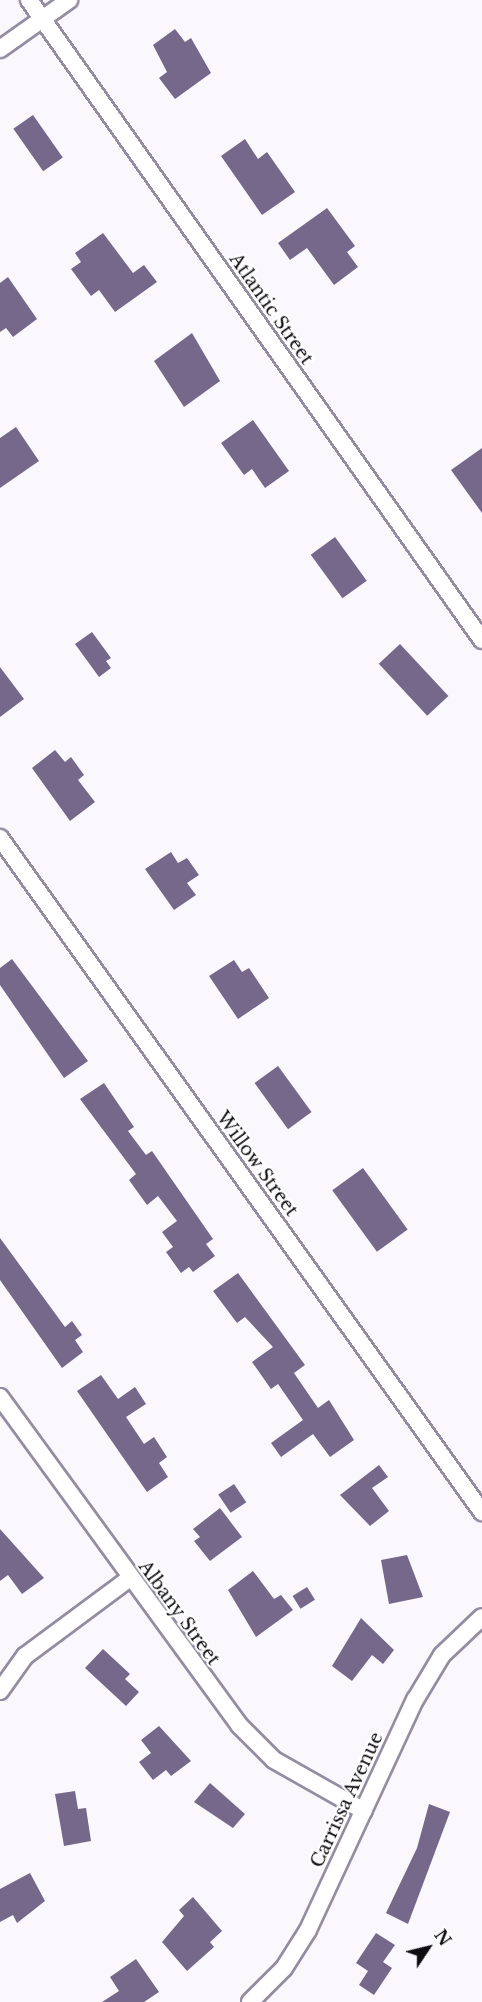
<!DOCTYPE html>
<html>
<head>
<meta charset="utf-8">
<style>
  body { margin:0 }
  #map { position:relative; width:482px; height:2002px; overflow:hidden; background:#faf8fd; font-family:"Libre Baskerville",serif }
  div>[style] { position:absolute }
  .building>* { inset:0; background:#75688b; transform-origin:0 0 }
  .roads { filter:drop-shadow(2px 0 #948da1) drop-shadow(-2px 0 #948da1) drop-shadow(0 2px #948da1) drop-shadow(0 -2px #948da1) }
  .street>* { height:16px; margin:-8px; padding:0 8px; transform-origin:8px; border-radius:8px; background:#fff }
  span { translate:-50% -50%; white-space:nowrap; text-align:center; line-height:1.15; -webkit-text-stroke:4.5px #fff; paint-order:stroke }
  .street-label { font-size:18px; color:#0e0c13 }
  .north { position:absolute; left:398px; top:1918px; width:60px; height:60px; -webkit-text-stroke:4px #fff; paint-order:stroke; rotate:55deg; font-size:16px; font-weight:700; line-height:24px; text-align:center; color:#0e0c13 }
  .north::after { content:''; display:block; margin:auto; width:21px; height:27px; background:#0e0c13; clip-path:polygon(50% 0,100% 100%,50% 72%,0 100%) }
</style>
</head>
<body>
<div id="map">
  <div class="building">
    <div style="clip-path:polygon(175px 29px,185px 42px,191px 38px,211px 73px,175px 99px,159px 78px,167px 72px,153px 45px)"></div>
    <div style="left:33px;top:115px;width:52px;height:24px;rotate:55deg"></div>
    <div style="clip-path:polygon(245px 139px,258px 159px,267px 152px,295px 192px,262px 215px,221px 156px)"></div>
    <div style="clip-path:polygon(327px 208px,355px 246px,347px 252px,358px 267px,334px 285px,307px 248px,290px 260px,278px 243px)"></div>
    <div style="clip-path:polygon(103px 233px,133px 273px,144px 265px,157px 282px,115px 312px,99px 290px,91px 296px,71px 269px,81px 262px,75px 253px)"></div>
    <div style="clip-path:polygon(8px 277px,37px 319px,13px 337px,6px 328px,0 332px,0 283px)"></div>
    <div style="clip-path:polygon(192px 333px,220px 381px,184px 407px,154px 361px)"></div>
    <div style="clip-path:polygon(253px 420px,289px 471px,265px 488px,252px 469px,244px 475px,221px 443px)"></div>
    <div style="clip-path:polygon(16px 427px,39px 461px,0 488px,0 438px)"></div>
    <div style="clip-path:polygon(482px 448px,482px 513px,451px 470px)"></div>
    <div style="left:335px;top:537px;width:54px;height:30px;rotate:54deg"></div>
    <div style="clip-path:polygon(92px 632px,111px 658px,106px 661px,111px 668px,99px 677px,75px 644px)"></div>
    <div style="left:400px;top:644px;width:71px;height:29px;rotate:47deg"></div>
    <div style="clip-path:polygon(0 667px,24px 699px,0 717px)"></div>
    <div style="clip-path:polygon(55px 750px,65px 762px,71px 757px,84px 775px,78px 780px,95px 802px,70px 821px,32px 768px)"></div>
    <div style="clip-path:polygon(171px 852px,178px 863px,187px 858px,199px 875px,187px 883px,196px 895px,174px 910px,145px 869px)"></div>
    <div style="clip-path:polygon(12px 959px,88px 1061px,64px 1078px,0 985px,0 968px)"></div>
    <div style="clip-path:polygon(234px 960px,242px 972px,249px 968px,269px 998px,238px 1019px,209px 976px)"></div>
    <div style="left:278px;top:1066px;width:57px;height:29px;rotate:54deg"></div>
    <div style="clip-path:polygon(104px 1083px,134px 1127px,128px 1131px,146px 1155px,152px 1151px,213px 1239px,206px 1244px,215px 1256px,193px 1272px,189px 1267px,181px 1273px,166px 1252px,173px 1247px,162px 1232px,177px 1221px,158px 1196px,147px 1205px,129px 1180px,136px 1174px,80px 1099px)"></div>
    <div style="left:363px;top:1168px;width:76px;height:38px;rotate:54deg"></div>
    <div style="clip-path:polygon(0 1238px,65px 1327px,72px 1321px,82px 1335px,75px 1340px,83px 1352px,62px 1368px,0 1280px)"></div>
    <div style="clip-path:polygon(238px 1273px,305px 1365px,294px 1373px,318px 1408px,329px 1400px,354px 1440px,330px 1457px,313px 1434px,281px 1457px,271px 1443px,303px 1420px,278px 1384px,271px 1389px,252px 1362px,273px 1347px,245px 1317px,237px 1323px,213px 1291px)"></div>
    <div style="clip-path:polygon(101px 1375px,118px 1399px,135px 1387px,146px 1404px,126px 1417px,144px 1444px,154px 1437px,167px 1457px,159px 1463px,168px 1477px,147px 1492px,77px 1391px)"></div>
    <div style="clip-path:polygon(379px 1465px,388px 1477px,372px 1488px,389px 1511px,370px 1526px,340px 1495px)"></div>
    <div style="left:234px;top:1484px;width:22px;height:19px;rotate:56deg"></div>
    <div style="clip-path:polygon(220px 1508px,242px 1537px,210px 1561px,194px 1541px,200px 1537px,193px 1529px)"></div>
    <div style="clip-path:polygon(0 1529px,44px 1578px,22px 1594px,8px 1575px,0 1581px)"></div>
    <div style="clip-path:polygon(407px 1555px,423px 1597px,389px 1604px,381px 1560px)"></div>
    <div style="clip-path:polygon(253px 1571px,274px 1599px,281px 1595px,293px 1610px,256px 1637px,228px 1590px)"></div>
    <div style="left:307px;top:1587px;width:15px;height:17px;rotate:58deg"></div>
    <div style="clip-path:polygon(361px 1618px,394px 1650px,383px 1664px,372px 1655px,352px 1681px,332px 1666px)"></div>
    <div style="clip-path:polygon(103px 1649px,130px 1674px,125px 1679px,139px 1692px,126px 1706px,85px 1668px)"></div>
    <div style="clip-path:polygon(159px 1726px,191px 1761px,171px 1776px,166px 1770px,153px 1780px,139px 1762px,151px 1753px,141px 1740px)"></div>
    <div style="clip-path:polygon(210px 1783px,245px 1814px,233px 1828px,194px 1802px)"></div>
    <div style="clip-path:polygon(75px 1791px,78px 1809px,86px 1808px,91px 1841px,64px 1846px,55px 1794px)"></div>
    <div style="clip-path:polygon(429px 1804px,450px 1812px,408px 1924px,386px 1913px,417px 1848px)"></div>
    <div style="clip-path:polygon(30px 1873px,45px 1901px,17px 1923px,13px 1915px,0 1922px,0 1889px)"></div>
    <div style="clip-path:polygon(193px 1897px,222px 1931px,210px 1942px,214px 1947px,187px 1971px,162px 1942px,184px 1916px,179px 1910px)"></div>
    <div style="clip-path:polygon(376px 1933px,395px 1945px,383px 1962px,392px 1968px,374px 1995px,359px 1985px,368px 1971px,356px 1963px)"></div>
    <div style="clip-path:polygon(136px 1959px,159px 1992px,144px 2002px,102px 2002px,119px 1991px,110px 1977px)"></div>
  </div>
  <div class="roads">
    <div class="street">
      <div style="left:29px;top:0;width:784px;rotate:54.71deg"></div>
      <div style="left:0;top:49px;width:85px;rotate:-35.4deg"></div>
      <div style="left:0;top:838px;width:829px;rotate:54.43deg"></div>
      <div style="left:0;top:1397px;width:406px;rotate:53.9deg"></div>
      <div style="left:239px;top:1725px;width:49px;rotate:45deg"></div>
      <div style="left:274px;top:1760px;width:103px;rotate:29.5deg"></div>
      <div style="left:0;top:1691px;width:43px;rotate:-54.5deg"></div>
      <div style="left:25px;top:1656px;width:131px;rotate:-36.6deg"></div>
      <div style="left:250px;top:2002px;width:48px;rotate:-45deg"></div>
      <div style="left:284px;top:1968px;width:45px;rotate:-57.7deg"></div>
      <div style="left:308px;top:1930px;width:254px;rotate:-65.1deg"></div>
      <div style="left:415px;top:1700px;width:52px;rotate:-59deg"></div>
      <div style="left:442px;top:1655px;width:55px;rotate:-43.5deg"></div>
    </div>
  </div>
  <div class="street-label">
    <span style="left:271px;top:309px;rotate:55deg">Atlantic Street</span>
    <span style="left:257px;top:1164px;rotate:54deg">Willow Street</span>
    <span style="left:179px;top:1613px;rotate:54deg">Albany Street</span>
    <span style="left:347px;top:1800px;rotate:-65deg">Carrissa Avenue</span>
  </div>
  <div class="north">N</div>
</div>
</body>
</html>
